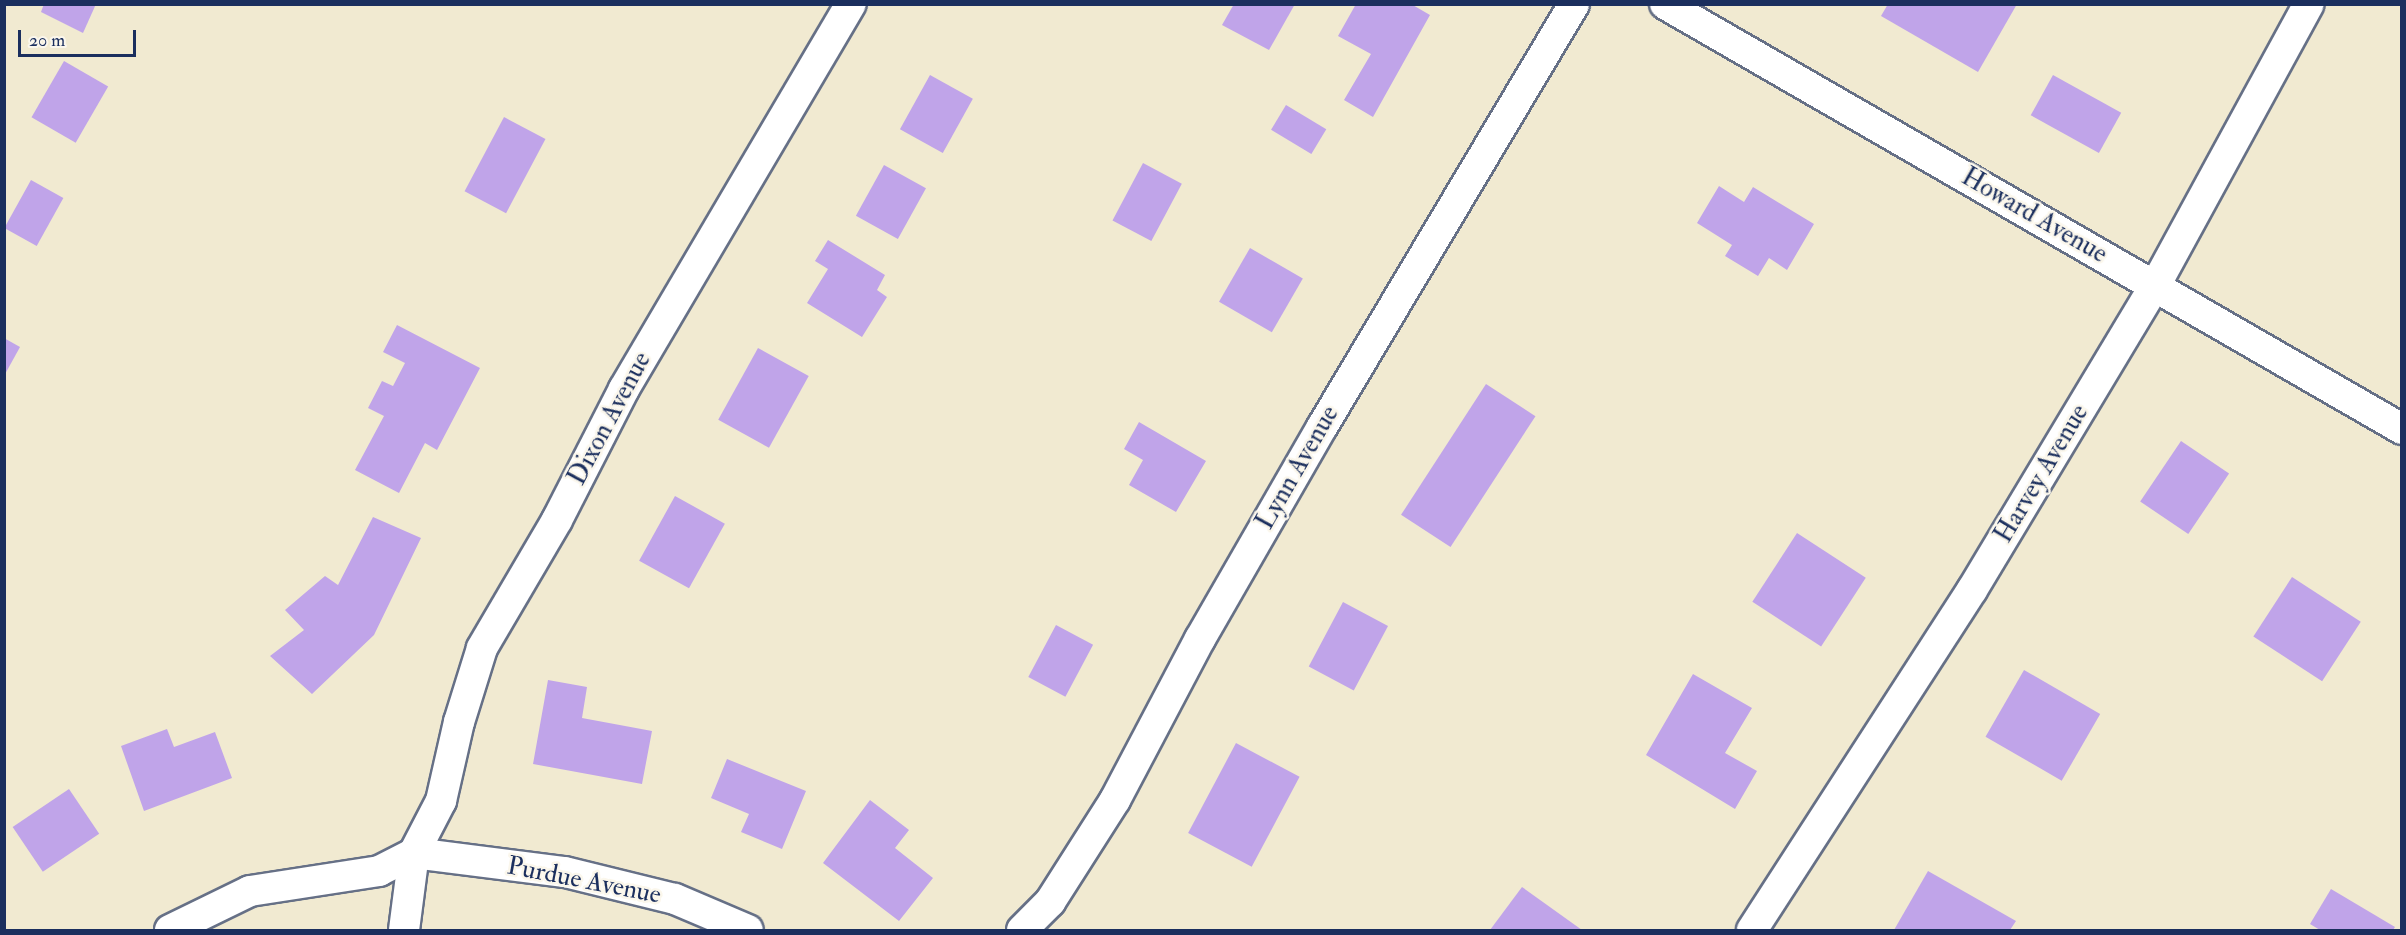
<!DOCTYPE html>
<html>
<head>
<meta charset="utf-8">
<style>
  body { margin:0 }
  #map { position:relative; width:2406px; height:935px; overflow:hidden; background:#f1ead1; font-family:"IM FELL Double Pica",serif }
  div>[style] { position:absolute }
  .building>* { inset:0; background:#c0a4e9; transform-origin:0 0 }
  .roads { filter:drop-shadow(2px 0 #667086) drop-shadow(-2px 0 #667086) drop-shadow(0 2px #667086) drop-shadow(0 -2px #667086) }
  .street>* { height:30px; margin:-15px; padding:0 15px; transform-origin:15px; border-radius:15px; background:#fff }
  span { translate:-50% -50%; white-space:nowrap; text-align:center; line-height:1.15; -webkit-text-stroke:5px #fbf7ec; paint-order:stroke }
  .street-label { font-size:26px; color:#1b2f5e }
  .frame { position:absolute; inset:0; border:6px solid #1b2f5e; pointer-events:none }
  .scale { position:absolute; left:18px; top:30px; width:118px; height:27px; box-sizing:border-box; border:3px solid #1b2f5e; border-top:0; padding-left:8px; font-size:18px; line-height:21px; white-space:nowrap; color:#1b2f5e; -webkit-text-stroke:4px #fbf7ec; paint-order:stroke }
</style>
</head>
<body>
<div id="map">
  <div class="building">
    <div style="clip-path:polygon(44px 4px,96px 4px,83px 33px,41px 12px)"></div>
    <div style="clip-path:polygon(1234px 4px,1295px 4px,1269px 50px,1222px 25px)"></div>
    <div style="clip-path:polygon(1356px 4px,1411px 4px,1430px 15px,1373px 117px,1344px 100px,1371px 54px,1338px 36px)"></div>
    <div style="clip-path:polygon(1888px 4px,2017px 4px,1978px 72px,1881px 16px)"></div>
    <div style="left:64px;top:61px;width:51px;height:65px;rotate:30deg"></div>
    <div style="left:930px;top:75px;width:49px;height:62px;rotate:29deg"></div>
    <div style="left:2053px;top:75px;width:78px;height:46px;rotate:29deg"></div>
    <div style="left:1286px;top:105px;width:47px;height:29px;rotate:31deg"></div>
    <div style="left:504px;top:117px;width:47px;height:84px;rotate:28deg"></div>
    <div style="left:1143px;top:163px;width:44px;height:65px;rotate:28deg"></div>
    <div style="left:884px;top:165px;width:48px;height:58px;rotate:29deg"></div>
    <div style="left:31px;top:180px;width:37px;height:55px;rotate:29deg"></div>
    <div style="clip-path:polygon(1719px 186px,1744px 202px,1753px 187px,1814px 224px,1787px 270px,1769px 258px,1758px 276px,1725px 256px,1732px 245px,1697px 223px)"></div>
    <div style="clip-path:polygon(828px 240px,885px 275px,877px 290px,887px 297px,862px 337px,807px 303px,828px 269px,815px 261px)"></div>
    <div style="left:1250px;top:248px;width:61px;height:62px;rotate:30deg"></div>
    <div style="clip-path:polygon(397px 325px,480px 368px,437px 450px,425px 443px,399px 493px,355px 470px,384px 416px,368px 408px,382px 381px,393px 386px,405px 363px,383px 352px)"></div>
    <div style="clip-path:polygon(4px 338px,20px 347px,4px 376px)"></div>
    <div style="left:758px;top:348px;width:58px;height:82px;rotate:29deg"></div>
    <div style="left:1486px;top:384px;width:59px;height:156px;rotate:33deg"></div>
    <div style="clip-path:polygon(1139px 422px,1206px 461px,1176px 512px,1129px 485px,1143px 460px,1124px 449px)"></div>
    <div style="left:2181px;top:441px;width:58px;height:73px;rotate:34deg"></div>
    <div style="left:675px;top:496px;width:57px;height:74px;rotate:29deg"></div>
    <div style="clip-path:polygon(373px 517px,421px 538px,374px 635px,312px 694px,270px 656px,304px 630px,285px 610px,325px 576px,338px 585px)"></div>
    <div style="left:1797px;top:533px;width:82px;height:82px;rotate:33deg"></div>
    <div style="left:2292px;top:577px;width:82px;height:71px;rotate:33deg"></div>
    <div style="left:1343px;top:602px;width:51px;height:73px;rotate:28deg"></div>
    <div style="left:1056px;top:625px;width:42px;height:59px;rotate:28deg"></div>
    <div style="left:2024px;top:670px;width:88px;height:77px;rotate:30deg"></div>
    <div style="clip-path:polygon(1693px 674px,1752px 708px,1725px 753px,1757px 771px,1735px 809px,1646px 755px)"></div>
    <div style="clip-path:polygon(548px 680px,587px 687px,582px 718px,652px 731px,642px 784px,533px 764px)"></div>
    <div style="clip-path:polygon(167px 729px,174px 747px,215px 732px,232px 778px,144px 811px,121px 746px)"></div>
    <div style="left:1236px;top:743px;width:72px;height:102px;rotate:28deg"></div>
    <div style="clip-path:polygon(727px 759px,806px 791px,782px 849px,741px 832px,749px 814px,711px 798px)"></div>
    <div style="left:69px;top:789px;width:54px;height:68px;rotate:56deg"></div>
    <div style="clip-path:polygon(870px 800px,909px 830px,895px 848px,933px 878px,899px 921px,823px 863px)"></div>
    <div style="clip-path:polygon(1928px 871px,2016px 921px,2010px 930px,1894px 930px)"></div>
    <div style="clip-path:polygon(1522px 887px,1582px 930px,1490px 930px)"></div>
    <div style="clip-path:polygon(2331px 889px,2395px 927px,2393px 930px,2320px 930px,2310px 924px)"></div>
  </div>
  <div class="roads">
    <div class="street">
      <div style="left:1665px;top:4px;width:851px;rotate:29.97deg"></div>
      <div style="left:414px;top:853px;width:152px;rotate:7.2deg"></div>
      <div style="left:565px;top:872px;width:113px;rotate:13.8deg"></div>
      <div style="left:675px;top:899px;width:79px;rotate:23deg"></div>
      <div style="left:170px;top:930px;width:89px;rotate:-26deg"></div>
      <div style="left:250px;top:891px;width:131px;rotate:-8.8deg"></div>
      <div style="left:379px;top:871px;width:39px;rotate:-27deg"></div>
      <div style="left:404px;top:930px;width:78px;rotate:-82.6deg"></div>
      <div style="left:414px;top:853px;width:59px;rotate:-62.6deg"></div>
      <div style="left:441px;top:801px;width:81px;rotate:-77.2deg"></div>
      <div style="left:459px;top:722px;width:77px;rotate:-72.7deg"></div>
      <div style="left:482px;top:648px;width:148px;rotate:-59.6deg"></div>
      <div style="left:557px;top:520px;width:147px;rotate:-62.9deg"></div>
      <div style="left:624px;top:389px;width:447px;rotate:-59.5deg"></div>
      <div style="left:1022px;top:930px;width:40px;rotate:-45deg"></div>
      <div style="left:1050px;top:902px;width:121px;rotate:-57.5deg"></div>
      <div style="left:1115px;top:800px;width:182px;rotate:-62.2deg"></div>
      <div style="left:1200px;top:639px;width:245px;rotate:-60.1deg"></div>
      <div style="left:1322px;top:427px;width:492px;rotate:-59.2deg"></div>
      <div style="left:1752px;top:930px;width:405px;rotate:-57.1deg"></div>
      <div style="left:1972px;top:590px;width:355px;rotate:-59deg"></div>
      <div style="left:2155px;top:286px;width:321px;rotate:-61.4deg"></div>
    </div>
  </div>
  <div class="street-label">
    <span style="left:2034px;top:216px;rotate:30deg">Howard Avenue</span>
    <span style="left:610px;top:419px;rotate:-62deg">Dixon Avenue</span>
    <span style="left:1298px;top:468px;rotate:-60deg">Lynn Avenue</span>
    <span style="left:2042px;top:474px;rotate:-59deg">Harvey Avenue</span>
    <span style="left:584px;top:881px;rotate:11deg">Purdue Avenue</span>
  </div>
  <div class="frame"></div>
  <div class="scale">20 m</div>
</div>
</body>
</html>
